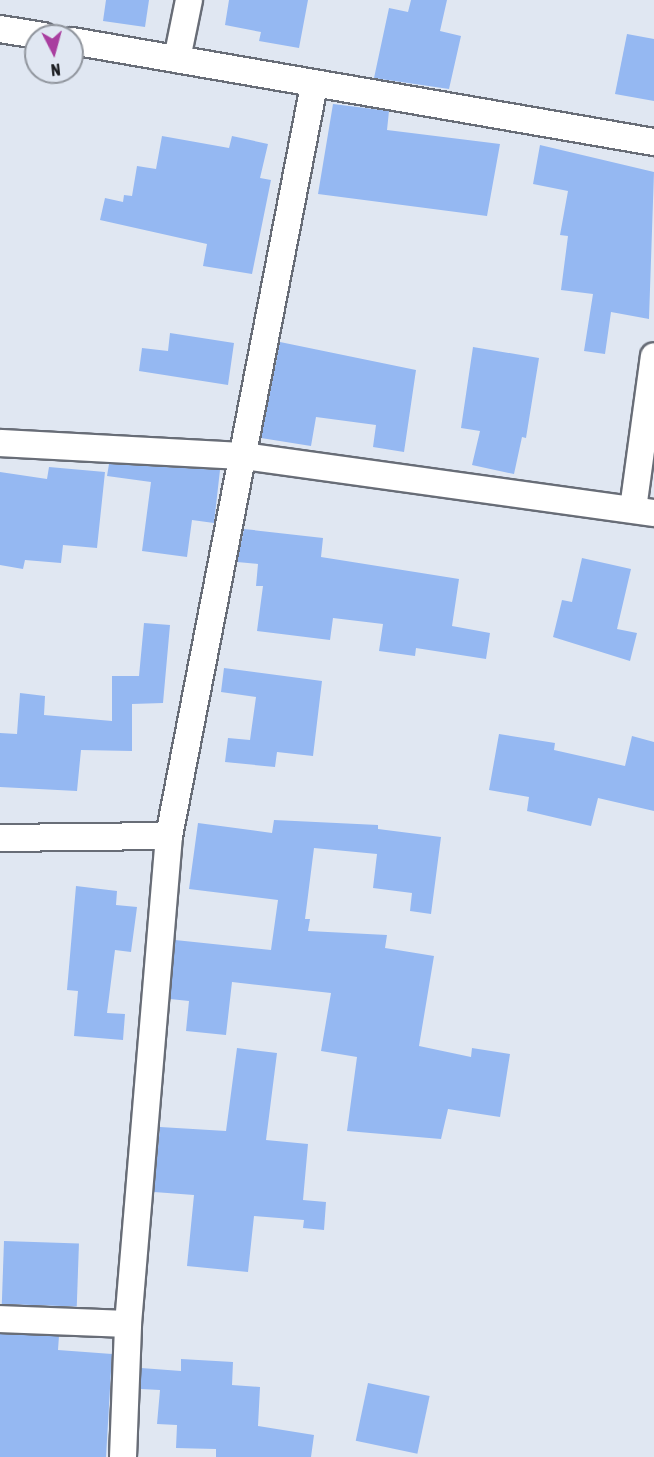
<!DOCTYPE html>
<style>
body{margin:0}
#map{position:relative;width:654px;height:1457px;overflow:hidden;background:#e0e7f2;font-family:"Asap Condensed",sans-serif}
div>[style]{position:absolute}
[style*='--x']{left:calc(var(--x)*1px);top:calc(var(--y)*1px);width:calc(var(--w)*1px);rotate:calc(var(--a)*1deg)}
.building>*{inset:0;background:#95b8f2;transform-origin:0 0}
.roads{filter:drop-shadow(2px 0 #686d77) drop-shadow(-2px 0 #686d77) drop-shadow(0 2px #686d77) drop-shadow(0 -2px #686d77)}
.street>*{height:26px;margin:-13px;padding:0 13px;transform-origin:13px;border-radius:13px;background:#fff}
span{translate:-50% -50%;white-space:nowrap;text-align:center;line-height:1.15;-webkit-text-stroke:6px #e0e7f2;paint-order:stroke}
.north{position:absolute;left:24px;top:24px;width:60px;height:60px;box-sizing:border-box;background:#e0e7f2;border:2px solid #91969e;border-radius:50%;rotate:174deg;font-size:16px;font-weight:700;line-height:24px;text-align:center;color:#1b1d21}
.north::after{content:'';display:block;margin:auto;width:21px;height:27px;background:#a93e9f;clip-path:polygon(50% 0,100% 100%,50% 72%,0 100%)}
</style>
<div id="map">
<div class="building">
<i style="clip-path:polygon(106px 0,149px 0,145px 27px,103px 21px)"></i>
<i style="clip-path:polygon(229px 0,308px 0,299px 48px,259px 41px,261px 32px,225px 25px)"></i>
<i style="clip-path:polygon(411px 0,447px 0,440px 31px,461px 36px,449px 89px,374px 78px,389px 8px,408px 12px)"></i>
<i style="clip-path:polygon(627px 34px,654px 39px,654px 101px,615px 94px)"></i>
<i style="clip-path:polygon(333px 104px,389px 111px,387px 130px,500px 144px,487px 216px,318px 194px)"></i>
<i style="clip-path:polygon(162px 136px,229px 148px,232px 136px,268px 144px,260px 178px,271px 180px,252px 274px,203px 266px,207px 244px,100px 220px,105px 198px,123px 202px,124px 195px,132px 196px,137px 166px,156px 169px)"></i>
<i style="clip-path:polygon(540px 145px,654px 172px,649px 319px,611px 312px,605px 354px,584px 351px,593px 294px,561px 290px,568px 236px,560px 235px,568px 191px,533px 184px)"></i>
<i style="clip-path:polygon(170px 333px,234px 343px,228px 385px,139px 371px,142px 348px,168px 351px)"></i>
<i style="clip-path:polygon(280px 342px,416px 370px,404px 452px,373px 447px,376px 425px,316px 417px,311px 446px,261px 438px)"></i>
<i style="clip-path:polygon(473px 347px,539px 358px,526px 438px,522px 437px,514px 474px,472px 465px,480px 431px,461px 428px)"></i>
<i style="clip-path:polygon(109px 464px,220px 470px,214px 523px,192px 520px,187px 557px,142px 551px,151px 482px,107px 476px)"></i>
<i style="clip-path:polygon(49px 467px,105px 472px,97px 548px,63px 545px,61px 563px,25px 560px,23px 569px,0 565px,0 472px,47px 479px)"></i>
<i style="clip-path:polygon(244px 529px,323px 538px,321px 557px,459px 579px,452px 626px,490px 633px,486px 659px,416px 648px,415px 656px,379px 651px,383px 624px,333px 618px,330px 640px,257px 631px,263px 586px,256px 586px,258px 564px,237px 562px)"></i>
<i style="clip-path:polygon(582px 558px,631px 569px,617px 629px,637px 633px,630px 661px,553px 637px,562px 600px,572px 602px)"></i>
<i style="clip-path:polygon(144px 623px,170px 625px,163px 703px,132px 704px,132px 751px,81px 750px,77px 791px,0 787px,0 733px,17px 734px,20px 693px,45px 696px,44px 715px,112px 721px,112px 676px,139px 676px)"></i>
<i style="clip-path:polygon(224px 668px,322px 681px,313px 756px,277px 752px,275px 767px,225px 762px,228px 738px,250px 740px,256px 697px,221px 692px)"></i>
<i style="clip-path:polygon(499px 734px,555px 743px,554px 750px,625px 766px,632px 736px,654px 742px,654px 811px,598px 798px,591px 826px,527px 811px,529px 797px,489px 790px)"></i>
<i style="clip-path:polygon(274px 820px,378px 825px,378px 829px,441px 837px,431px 914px,410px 911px,412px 893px,373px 888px,377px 854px,314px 848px,305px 919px,310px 919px,308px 931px,387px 935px,385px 948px,434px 956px,419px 1046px,471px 1057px,472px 1048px,510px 1054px,500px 1117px,448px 1109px,441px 1139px,347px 1131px,357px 1057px,321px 1051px,331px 993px,232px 982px,226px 1035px,186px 1031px,189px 1001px,170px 999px,175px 940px,271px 950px,278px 900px,189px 889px,198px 823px,272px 833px)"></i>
<i style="clip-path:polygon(76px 886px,117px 891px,116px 905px,137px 907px,131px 952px,115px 950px,107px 1013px,125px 1014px,123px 1040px,74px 1036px,78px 991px,67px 990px)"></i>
<i style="clip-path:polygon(237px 1048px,277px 1053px,266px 1140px,308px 1144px,303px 1200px,326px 1202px,324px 1230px,303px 1228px,304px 1220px,254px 1216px,248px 1272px,187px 1266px,194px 1195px,154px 1192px,160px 1127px,226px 1131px)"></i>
<i style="left:4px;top:1241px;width:75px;height:63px;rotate:2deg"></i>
<i style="clip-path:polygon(0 1334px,59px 1336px,58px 1350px,112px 1354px,106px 1457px,0 1457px)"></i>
<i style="clip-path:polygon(181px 1359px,233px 1362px,232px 1385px,260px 1387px,258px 1426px,314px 1435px,311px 1457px,216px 1457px,216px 1449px,176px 1448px,177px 1425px,157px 1424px,160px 1390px,141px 1389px,141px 1368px,181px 1371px)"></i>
<i style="left:368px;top:1383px;width:63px;height:59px;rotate:12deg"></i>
</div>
<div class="roads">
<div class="street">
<i style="--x:0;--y:29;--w:44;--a:9.2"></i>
<i style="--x:72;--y:41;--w:591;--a:9.85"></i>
<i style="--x:177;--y:59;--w:60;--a:-78.5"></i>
<i style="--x:0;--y:443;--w:243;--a:3.1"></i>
<i style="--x:243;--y:456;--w:415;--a:7.9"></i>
<i style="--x:633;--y:509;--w:154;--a:-82.2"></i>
<i style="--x:0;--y:838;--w:169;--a:-0.7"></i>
<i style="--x:0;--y:1319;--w:128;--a:2.2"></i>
<i style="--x:123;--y:1457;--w:133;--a:-87.8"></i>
<i style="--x:128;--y:1324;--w:490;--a:-85.2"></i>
<i style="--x:169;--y:836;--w:765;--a:-79.07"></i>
</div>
</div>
<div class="north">N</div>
</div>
